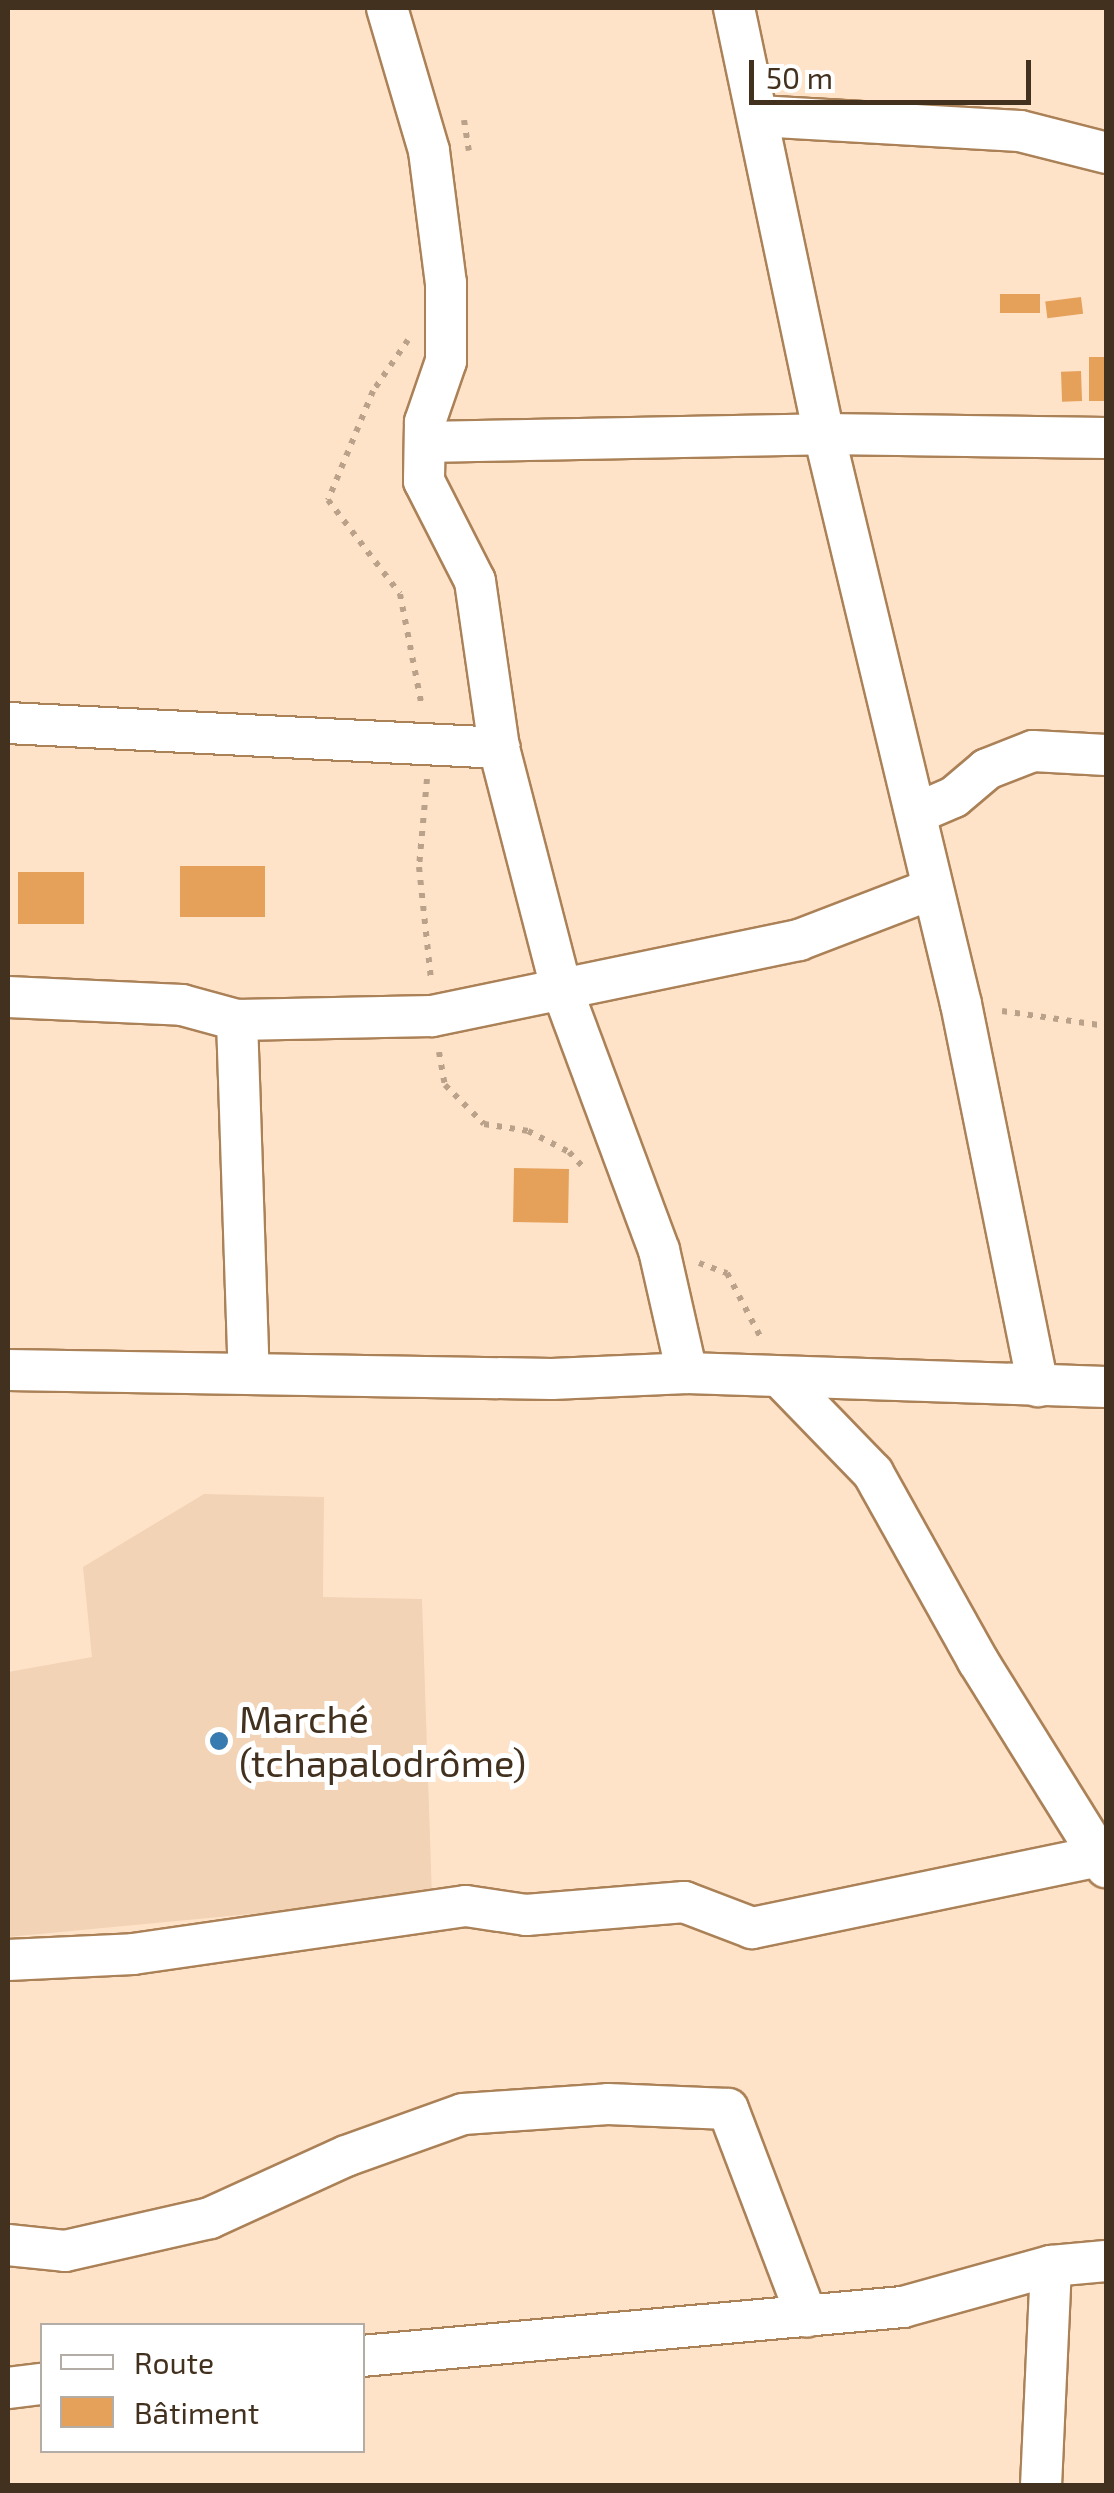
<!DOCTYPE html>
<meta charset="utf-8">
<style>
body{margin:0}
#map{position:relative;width:1114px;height:2493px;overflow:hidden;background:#ffe3c9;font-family:"Exo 2",sans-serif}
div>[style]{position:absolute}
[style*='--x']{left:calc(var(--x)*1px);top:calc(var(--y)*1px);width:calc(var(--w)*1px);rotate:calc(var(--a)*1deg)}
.built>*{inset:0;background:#f2d3b6}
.building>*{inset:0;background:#e5a15a;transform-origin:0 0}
.path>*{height:6px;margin-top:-3px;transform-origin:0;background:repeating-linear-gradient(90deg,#b9a18a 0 5px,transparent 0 13px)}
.roads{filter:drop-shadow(2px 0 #ab8157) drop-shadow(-2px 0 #ab8157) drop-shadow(0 2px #ab8157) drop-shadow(0 -2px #ab8157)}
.minor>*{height:40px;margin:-20px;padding:0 20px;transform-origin:20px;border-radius:20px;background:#fff}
.dots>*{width:28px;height:28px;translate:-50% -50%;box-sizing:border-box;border:5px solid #fff;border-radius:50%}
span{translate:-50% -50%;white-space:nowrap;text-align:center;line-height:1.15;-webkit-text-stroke:10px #fff;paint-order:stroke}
.poi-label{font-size:38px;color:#43311f}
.left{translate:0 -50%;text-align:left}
.frame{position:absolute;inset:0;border:10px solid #43311f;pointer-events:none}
.legend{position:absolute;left:40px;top:2323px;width:325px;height:130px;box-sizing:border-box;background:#fff;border:2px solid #b4ada5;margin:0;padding:12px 18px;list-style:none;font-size:30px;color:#43311f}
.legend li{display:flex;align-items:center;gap:20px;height:50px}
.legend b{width:50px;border:2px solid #b4ada5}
.scale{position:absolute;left:749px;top:60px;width:282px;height:45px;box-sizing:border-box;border:5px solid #43311f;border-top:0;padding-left:12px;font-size:30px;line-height:35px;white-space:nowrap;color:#43311f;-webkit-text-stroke:8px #fff;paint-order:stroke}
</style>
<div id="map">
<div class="built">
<i style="clip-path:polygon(204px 1494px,324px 1497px,323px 1597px,422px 1599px,432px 1897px,8px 1937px,8px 1672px,92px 1657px,83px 1567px)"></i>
</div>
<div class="building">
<i style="left:1000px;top:294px;width:40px;height:19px"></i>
<i style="left:1081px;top:297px;width:17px;height:36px;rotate:83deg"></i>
<i style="left:1089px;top:357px;width:17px;height:44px"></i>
<i style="left:1081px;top:371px;width:30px;height:20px;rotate:88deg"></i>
<i style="left:180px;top:866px;width:85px;height:51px"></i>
<i style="left:18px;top:872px;width:66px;height:52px"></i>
<i style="left:514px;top:1168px;width:55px;height:54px;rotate:1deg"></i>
</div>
<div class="path">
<i style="--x:464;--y:120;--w:31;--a:81"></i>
<i style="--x:408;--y:340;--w:62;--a:124.5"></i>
<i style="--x:373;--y:391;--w:118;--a:112.4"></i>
<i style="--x:328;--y:500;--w:118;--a:52.5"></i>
<i style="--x:400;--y:594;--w:115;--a:79"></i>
<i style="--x:427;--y:779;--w:88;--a:95.2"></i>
<i style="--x:419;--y:867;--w:114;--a:83.9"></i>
<i style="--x:1002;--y:1011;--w:105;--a:8.2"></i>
<i style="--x:439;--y:1052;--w:34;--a:80"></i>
<i style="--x:445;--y:1085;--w:55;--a:45"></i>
<i style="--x:484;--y:1124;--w:45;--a:9"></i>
<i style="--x:528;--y:1131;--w:46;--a:27.1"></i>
<i style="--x:569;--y:1152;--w:23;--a:47"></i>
<i style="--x:699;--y:1263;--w:30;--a:20"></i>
<i style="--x:727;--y:1273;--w:73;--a:62.4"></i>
</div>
<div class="roads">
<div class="minor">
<i style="--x:387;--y:8;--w:149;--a:73.6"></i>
<i style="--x:429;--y:151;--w:133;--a:82.7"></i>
<i style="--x:446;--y:283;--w:78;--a:90"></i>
<i style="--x:446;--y:361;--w:65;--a:109"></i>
<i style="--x:425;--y:422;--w:59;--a:91"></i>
<i style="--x:424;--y:481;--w:112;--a:63"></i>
<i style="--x:475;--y:581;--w:169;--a:81.8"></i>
<i style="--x:499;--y:748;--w:244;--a:75.5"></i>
<i style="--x:560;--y:984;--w:284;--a:69.6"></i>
<i style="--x:659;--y:1250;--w:126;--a:77.2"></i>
<i style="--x:734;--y:8;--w:435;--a:78.1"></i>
<i style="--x:824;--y:434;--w:586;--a:76.49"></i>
<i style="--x:961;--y:1004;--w:390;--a:78.6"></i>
<i style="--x:758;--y:116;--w:262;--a:3.3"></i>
<i style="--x:1020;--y:131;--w:89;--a:14.3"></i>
<i style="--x:425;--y:442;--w:399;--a:-1.1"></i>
<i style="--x:824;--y:434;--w:282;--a:0.8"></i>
<i style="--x:8;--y:723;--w:492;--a:2.9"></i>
<i style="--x:917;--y:813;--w:40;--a:-23.4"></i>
<i style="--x:954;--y:797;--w:43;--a:-40.3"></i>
<i style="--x:987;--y:769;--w:49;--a:-21.4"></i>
<i style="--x:1033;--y:751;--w:73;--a:3.1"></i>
<i style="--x:8;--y:997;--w:174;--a:2.6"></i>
<i style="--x:182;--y:1005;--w:57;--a:15.3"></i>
<i style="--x:237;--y:1020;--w:195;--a:-1.2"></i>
<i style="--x:432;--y:1016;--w:375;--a:-11.7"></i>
<i style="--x:799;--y:940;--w:139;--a:-21"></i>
<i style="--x:237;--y:1020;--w:354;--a:88.1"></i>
<i style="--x:8;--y:1370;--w:544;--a:0.95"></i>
<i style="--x:552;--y:1379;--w:135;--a:-2.5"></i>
<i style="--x:687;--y:1373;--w:419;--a:1.9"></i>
<i style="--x:782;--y:1379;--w:131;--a:45.9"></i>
<i style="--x:873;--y:1473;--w:215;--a:60.8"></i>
<i style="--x:978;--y:1661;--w:243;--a:58.1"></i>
<i style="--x:8;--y:1960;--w:125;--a:-2.7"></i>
<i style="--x:133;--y:1954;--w:336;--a:-8.2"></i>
<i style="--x:466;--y:1906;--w:61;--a:8.5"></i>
<i style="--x:526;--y:1915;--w:159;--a:-4.7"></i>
<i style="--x:684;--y:1902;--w:73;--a:20.9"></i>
<i style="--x:752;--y:1928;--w:355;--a:-11.7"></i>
<i style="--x:8;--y:2245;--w:57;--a:6"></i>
<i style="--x:65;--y:2251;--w:149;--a:-12.8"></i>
<i style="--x:210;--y:2218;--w:149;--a:-24.5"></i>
<i style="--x:346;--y:2156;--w:124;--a:-19.7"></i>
<i style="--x:463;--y:2114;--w:145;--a:-3.9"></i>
<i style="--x:608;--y:2104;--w:120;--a:2.4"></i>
<i style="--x:728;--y:2109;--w:222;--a:69.2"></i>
<i style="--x:362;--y:2356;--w:543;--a:-5.18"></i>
<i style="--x:903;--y:2307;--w:154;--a:-15.5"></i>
<i style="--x:1051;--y:2266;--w:55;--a:-5.2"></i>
<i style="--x:8;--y:2388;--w:34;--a:-7"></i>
<i style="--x:1041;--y:2486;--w:220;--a:-87.4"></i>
</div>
</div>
<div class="dots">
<i style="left:219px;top:1741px;background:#377bb0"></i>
</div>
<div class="poi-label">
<span class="left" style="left:239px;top:1741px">Marché<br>(tchapalodrôme)</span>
</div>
<div class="frame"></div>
<ul class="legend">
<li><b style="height:12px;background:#fff"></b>Route</li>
<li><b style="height:28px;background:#e5a15a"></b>Bâtiment</li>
</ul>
<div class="scale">50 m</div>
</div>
